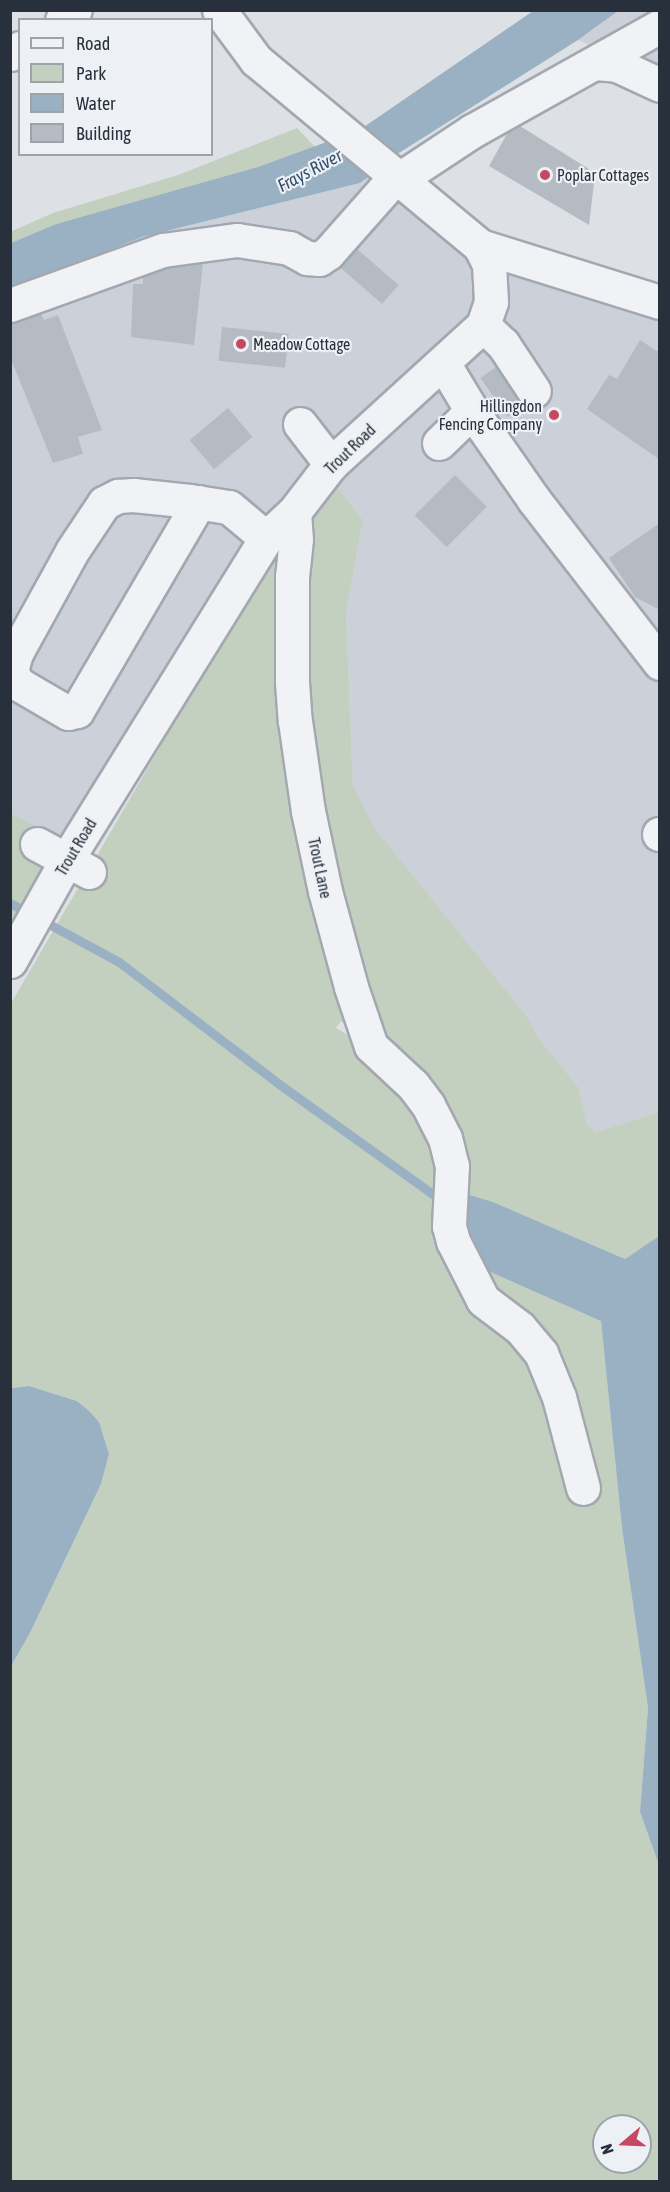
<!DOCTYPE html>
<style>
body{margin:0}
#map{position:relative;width:670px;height:2192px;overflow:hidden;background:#dde1e6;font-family:"Asap Condensed",sans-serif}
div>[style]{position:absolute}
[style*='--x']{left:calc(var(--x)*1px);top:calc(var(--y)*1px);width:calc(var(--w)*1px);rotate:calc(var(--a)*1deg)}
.built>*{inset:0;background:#ccd0d8}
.green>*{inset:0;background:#c4d0bf}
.water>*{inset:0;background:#9ab1c4}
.stream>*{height:9px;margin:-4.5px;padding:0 4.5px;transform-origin:4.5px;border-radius:4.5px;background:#9ab1c4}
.building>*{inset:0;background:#b5bbc3;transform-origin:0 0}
.roads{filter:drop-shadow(2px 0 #a3a8b0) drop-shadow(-2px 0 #a3a8b0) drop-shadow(0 2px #a3a8b0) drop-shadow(0 -2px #a3a8b0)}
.minor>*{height:33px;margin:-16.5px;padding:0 16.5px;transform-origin:16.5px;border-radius:16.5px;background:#f0f2f5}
.dots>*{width:16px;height:16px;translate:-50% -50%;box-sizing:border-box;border:3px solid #edf0f4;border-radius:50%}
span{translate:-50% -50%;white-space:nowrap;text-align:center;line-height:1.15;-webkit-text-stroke:4.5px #edf0f4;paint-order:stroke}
.poi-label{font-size:16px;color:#28303c}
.left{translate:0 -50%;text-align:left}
.right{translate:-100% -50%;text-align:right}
.street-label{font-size:16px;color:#28303c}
.water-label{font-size:18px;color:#35506d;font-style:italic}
.frame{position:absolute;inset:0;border:12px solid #28303c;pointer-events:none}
.legend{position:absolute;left:18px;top:18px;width:195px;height:138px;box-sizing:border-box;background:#edf0f4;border:2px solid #9ea3aa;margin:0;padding:8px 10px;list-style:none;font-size:18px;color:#28303c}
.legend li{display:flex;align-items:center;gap:12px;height:30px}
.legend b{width:30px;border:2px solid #9ea3aa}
.north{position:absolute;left:592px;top:2114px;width:60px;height:60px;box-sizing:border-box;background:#edf0f4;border:2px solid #9ea3aa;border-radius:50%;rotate:251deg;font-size:16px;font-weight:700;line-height:24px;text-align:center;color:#28303c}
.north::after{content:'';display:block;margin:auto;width:21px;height:27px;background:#c54961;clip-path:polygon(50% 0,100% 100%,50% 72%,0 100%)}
</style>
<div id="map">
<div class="built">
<i style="clip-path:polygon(618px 11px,659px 11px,659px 77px,578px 40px)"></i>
<i style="clip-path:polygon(380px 168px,471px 255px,487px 300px,310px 479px,67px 842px,11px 813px,10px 288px,142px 237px,360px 183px)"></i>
<i style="clip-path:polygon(504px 239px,659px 300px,659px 1112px,596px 1132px,587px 1125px,579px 1088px,540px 1040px,526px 1015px,374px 827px,353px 785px,346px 613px,363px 520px,330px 477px,447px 364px)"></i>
</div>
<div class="green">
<i style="clip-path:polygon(297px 128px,315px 147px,260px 167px,56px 224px,11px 243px,10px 232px,53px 213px,178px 175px)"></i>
<i style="clip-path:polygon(evenodd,330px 477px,363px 520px,346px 613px,353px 785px,374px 827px,526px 1015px,540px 1040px,579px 1088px,587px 1125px,596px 1132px,659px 1112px,659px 1236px,625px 1259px,493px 1202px,455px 1193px,453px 1157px,435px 1114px,423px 1096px,373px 1045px,341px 1021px,336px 1028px,369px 1048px,409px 1086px,432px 1118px,448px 1154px,450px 1190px,442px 1188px,434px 1208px,486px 1270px,601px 1320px,622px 1528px,648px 1708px,640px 1812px,659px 1865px,659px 2181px,11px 2181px,11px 1666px,30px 1633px,101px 1484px,109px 1454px,99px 1422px,77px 1401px,29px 1386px,11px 1388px,10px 1005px,274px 551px,330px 477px,604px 2126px,640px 2126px,640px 2162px,604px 2162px,604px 2126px)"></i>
<i style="clip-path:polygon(11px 813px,67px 842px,11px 941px)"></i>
</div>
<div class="water">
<i style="clip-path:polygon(533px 11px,618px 11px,578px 40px,391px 158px,358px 131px)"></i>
<i style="clip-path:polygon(343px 136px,380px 168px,360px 183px,142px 237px,11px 289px,11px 243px,56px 224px,258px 167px)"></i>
<i style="clip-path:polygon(442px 1187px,493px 1202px,625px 1259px,659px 1236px,659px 1865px,640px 1812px,648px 1708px,622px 1528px,601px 1321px,486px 1270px)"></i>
<i style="clip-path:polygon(29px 1386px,77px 1401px,89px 1411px,99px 1422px,109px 1454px,101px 1484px,30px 1633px,11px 1666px,11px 1388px)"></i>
</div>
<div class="stream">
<i style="--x:10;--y:903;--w:124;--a:28.4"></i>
<i style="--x:119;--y:962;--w:201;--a:37.3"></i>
<i style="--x:279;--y:1084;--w:196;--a:35.6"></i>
</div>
<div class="building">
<i style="clip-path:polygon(520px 126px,589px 169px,584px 180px,594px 183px,589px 225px,489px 166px,508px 132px)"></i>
<i style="left:357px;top:249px;width:55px;height:25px;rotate:41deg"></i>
<i style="clip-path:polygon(203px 263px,194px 345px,131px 337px,133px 284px,143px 284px,143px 277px,167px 268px)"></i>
<i style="clip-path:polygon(41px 314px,44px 320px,58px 315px,102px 430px,78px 437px,83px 454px,53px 463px,10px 357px,10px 323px)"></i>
<i style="left:222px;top:327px;width:67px;height:34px;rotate:6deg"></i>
<i style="clip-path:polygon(640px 340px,660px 353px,660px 460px,587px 409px,609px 375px,617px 379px)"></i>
<i style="left:496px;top:367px;width:47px;height:19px;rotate:55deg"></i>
<i style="left:228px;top:408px;width:38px;height:50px;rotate:50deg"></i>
<i style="left:455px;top:475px;width:45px;height:57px;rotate:45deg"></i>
<i style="clip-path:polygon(660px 523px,660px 610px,635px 597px,609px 558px)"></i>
</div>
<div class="roads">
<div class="minor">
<i style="--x:62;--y:20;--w:16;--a:-38"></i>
<i style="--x:10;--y:54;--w:12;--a:-31"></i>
<i style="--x:595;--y:63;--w:22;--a:5"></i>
<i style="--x:617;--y:65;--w:47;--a:24.9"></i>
<i style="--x:401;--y:178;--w:85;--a:-33.5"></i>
<i style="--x:472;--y:131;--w:215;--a:-29.2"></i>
<i style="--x:480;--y:246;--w:189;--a:17.3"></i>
<i style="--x:10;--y:305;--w:163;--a:-19.8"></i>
<i style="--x:163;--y:250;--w:75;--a:-7.7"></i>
<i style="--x:237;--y:240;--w:53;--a:8.7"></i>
<i style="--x:289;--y:248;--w:21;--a:29"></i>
<i style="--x:307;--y:258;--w:12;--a:5"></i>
<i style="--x:319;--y:259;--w:11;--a:-34"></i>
<i style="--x:328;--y:253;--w:104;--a:-48.5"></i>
<i style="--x:483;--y:325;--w:28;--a:44"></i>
<i style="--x:503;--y:344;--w:56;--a:56.6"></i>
<i style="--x:472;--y:411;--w:108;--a:55.1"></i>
<i style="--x:534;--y:500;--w:206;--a:52.3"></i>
<i style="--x:300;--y:424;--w:51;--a:52.2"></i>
<i style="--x:439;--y:443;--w:46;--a:-44.1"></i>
<i style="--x:472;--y:411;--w:56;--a:-121.1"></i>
<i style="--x:199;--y:502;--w:242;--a:120.3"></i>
<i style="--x:77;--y:711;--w:9;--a:167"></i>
<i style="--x:68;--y:713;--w:56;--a:-149.7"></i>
<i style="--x:20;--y:685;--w:11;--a:-131"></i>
<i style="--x:13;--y:677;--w:10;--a:-96"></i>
<i style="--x:12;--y:667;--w:15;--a:-74"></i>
<i style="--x:16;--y:653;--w:116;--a:-61.2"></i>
<i style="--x:72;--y:551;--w:58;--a:-56.3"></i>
<i style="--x:104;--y:503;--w:16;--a:-27"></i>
<i style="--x:118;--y:496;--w:15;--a:-4"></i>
<i style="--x:133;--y:495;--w:57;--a:6"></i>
<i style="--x:190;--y:501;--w:39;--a:9"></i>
<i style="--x:229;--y:507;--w:48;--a:40"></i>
<i style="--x:294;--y:512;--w:27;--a:86"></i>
<i style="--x:296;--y:539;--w:37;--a:96"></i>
<i style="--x:292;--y:576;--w:106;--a:90"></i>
<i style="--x:292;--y:682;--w:39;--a:86"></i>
<i style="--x:295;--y:721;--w:91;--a:81.8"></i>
<i style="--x:308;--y:811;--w:82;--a:78"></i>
<i style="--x:325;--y:891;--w:99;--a:74.8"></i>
<i style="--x:351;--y:987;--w:62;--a:71.3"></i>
<i style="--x:371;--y:1046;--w:57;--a:42.9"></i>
<i style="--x:413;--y:1085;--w:25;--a:53"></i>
<i style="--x:428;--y:1105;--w:37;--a:63"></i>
<i style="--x:445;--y:1138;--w:29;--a:76"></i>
<i style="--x:452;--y:1166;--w:60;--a:92.9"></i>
<i style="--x:449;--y:1226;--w:16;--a:75"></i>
<i style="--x:453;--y:1241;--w:66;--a:63"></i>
<i style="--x:483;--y:1300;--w:46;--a:37.1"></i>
<i style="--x:520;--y:1328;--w:33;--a:50"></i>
<i style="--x:541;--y:1353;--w:48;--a:67.8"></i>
<i style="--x:559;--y:1397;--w:94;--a:75.2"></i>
<i style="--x:659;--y:834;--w:1;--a:0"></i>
<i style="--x:37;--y:844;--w:59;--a:28.3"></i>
<i style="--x:10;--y:961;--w:117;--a:-60.8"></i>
<i style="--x:67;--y:859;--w:378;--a:-58.2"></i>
<i style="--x:266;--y:538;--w:38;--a:-43"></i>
<i style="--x:294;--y:512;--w:61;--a:-52.4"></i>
<i style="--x:331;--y:464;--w:206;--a:-42.4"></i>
<i style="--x:483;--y:325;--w:24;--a:-71"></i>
<i style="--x:491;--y:302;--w:38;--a:-93"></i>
<i style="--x:489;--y:264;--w:20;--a:-117"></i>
<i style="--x:480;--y:246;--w:291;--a:-140.3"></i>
<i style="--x:256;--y:60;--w:62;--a:-126.5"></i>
</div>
</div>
<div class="dots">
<i style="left:545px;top:175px;background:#c54961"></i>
<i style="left:241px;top:344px;background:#c54961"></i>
<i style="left:554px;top:415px;background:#c54961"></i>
</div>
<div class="poi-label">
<span class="left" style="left:557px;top:175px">Poplar Cottages</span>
<span class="left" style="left:253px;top:344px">Meadow Cottage</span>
<span class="right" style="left:542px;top:415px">Hillingdon<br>Fencing Company</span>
</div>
<div class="street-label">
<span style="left:350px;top:449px;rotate:-44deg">Trout Road</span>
<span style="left:76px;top:847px;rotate:-59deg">Trout Road</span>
<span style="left:320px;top:868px;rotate:78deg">Trout Lane</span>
</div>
<div class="water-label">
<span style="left:310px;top:171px;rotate:-28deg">Frays River</span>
</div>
<div class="frame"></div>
<ul class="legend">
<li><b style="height:8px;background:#f0f2f5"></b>Road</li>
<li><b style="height:16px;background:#c4d0bf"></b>Park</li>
<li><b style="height:16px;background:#9ab1c4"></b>Water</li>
<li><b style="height:16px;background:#b5bbc3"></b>Building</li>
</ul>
<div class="north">N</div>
</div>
